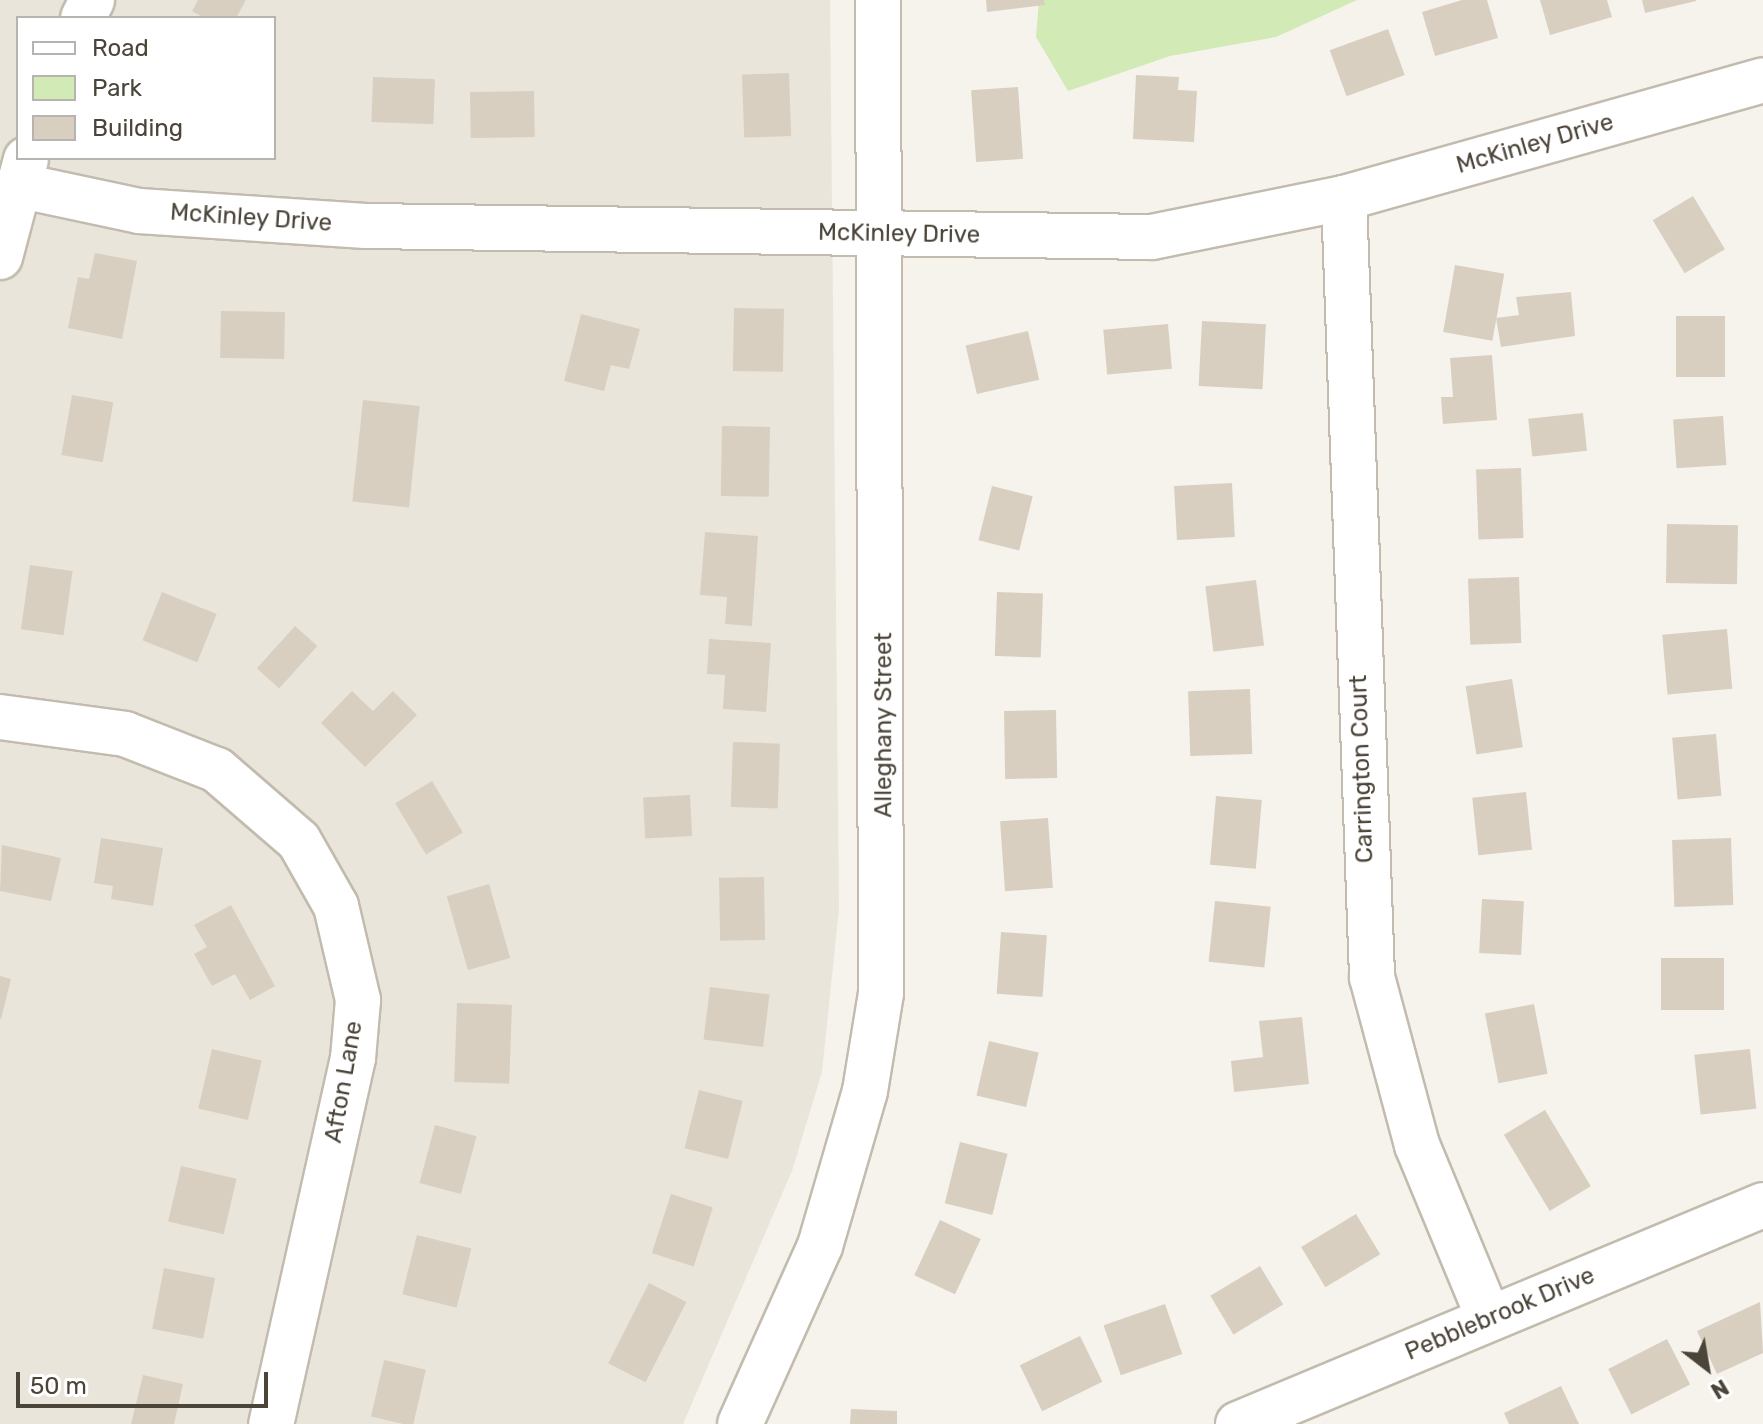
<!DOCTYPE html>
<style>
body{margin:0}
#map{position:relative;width:1763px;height:1424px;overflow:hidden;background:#f6f3ec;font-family:Rubik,sans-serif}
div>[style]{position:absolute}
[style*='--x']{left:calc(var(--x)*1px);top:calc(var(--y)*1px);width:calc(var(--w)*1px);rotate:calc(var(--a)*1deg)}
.residential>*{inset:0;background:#eae5da}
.green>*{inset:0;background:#d2eab5}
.building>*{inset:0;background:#d8cfc1;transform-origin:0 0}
.roads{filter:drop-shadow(2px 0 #c2bbae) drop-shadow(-2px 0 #c2bbae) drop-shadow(0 2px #c2bbae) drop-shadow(0 -2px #c2bbae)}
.minor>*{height:44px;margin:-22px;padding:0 22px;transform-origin:22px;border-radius:22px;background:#fff}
span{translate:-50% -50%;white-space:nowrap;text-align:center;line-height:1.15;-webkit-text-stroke:6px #fff;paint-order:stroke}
.street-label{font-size:24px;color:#4b4439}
.legend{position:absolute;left:16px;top:16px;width:260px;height:144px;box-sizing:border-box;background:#fff;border:2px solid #b7b4b0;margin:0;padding:10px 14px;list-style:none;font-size:24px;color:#4b4439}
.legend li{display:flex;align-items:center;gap:16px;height:40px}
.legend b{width:40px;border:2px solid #b7b4b0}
.north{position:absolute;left:1667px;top:1328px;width:80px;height:80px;-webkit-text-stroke:6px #fff;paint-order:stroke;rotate:149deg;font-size:22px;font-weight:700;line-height:32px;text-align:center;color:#4b4439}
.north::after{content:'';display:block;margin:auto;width:28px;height:36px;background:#4b4439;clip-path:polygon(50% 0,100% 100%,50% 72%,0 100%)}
.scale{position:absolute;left:16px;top:1372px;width:252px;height:36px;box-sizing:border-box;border:4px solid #4b4439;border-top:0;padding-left:10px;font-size:24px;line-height:28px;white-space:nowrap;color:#4b4439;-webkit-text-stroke:6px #fff;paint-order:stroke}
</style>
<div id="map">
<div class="residential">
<i style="clip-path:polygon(evenodd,0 0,830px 0,839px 909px,822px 1072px,792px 1171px,683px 1424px,0 1424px,0 0,18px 18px,274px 18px,274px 158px,18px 158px,18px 18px)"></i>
</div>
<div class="green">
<i style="clip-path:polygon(1039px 0,1357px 0,1276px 37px,1170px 56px,1068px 91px,1036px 37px)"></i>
</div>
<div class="building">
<i style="clip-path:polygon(198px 0,246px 0,236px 18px,204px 18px,192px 11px)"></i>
<i style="clip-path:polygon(986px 0,1044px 0,1045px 5px,987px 12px)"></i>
<i style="clip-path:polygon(1462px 0,1487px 0,1498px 38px,1435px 56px,1422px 12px)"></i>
<i style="clip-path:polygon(1540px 0,1607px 0,1612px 17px,1550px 35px)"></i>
<i style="clip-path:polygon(1642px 0,1696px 0,1696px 1px,1645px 13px)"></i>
<i style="left:1388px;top:29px;width:49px;height:62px;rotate:70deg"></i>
<i style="left:789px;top:73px;width:63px;height:47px;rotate:88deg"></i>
<i style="clip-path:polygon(1136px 75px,1179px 77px,1178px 90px,1197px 91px,1194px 142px,1133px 139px)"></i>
<i style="left:373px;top:77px;width:62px;height:45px;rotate:2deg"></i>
<i style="left:1018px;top:87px;width:72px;height:47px;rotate:86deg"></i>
<i style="left:534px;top:91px;width:46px;height:64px;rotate:89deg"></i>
<i style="left:1693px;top:196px;width:62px;height:47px;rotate:59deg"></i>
<i style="clip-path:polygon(95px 253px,137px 261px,122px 339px,68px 328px,78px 277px,89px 279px)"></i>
<i style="left:1455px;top:265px;width:50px;height:68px;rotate:10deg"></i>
<i style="clip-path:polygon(1571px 292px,1575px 336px,1501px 347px,1496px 318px,1519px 315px,1516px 297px)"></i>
<i style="left:734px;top:308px;width:50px;height:63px;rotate:1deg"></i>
<i style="left:221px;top:311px;width:64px;height:47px;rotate:1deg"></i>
<i style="clip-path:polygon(581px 314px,640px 329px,629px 369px,611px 365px,604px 391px,564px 381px)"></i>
<i style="left:1676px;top:316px;width:49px;height:61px"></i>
<i style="left:1202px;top:321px;width:64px;height:65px;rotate:3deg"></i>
<i style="left:1168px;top:324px;width:45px;height:65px;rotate:85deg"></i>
<i style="left:1028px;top:331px;width:50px;height:64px;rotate:77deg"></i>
<i style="clip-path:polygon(1492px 355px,1497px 420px,1443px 424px,1441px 397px,1453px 397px,1450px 358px)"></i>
<i style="left:72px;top:395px;width:42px;height:61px;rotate:10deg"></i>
<i style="left:363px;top:400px;width:57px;height:102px;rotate:6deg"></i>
<i style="left:1583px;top:413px;width:38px;height:55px;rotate:84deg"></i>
<i style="left:1723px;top:416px;width:49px;height:50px;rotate:86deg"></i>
<i style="left:722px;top:426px;width:48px;height:70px;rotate:1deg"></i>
<i style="left:1521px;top:468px;width:70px;height:45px;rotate:88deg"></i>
<i style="left:1232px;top:483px;width:54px;height:58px;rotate:87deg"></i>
<i style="left:992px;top:486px;width:42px;height:56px;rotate:14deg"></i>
<i style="left:1667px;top:524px;width:71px;height:59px;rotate:1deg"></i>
<i style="clip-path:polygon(705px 532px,758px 536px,752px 626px,725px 624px,727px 597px,700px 595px)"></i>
<i style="left:30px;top:565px;width:43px;height:65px;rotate:8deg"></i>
<i style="left:1519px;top:577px;width:66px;height:51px;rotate:88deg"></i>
<i style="left:1256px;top:580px;width:66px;height:51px;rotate:83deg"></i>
<i style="left:162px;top:592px;width:59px;height:52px;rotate:22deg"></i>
<i style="left:997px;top:592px;width:46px;height:64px;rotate:2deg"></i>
<i style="left:295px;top:626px;width:30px;height:57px;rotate:42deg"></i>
<i style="left:1727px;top:629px;width:60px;height:65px;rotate:85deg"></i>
<i style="clip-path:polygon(709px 639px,771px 643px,766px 712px,723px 709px,725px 675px,707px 674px)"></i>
<i style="left:1512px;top:679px;width:69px;height:47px;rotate:81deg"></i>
<i style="left:1250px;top:689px;width:65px;height:62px;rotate:88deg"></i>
<i style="clip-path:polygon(352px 691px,373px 711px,393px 691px,417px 715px,365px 767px,321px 723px)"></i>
<i style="left:1056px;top:710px;width:68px;height:52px;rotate:89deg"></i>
<i style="left:1716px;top:734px;width:62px;height:44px;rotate:85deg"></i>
<i style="left:733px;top:742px;width:47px;height:65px;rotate:2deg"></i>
<i style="left:432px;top:781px;width:60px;height:43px;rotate:59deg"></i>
<i style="left:1526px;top:792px;width:58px;height:54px;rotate:84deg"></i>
<i style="left:690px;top:795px;width:41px;height:47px;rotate:87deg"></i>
<i style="left:1216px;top:796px;width:46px;height:69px;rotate:5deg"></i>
<i style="left:1048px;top:818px;width:70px;height:48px;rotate:86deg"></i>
<i style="clip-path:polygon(101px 838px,163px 848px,153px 906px,111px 899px,113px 886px,94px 883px)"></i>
<i style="left:1731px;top:838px;width:67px;height:59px;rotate:88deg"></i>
<i style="clip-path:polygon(2px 845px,61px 858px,51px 901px,0 891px)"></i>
<i style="left:764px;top:877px;width:63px;height:45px;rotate:89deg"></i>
<i style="left:489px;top:884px;width:77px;height:44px;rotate:74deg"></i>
<i style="left:1482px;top:899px;width:42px;height:54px;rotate:3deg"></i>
<i style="left:1215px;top:901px;width:56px;height:61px;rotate:6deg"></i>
<i style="clip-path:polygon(231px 905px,275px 986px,250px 1000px,235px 974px,212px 986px,194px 954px,207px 947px,194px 925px)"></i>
<i style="left:1001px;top:932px;width:46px;height:62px;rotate:4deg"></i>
<i style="left:1661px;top:958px;width:63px;height:52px"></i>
<i style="clip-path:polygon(0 976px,11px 979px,1px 1019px,0 1019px)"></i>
<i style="left:710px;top:987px;width:60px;height:53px;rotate:7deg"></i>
<i style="left:457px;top:1003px;width:55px;height:79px;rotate:2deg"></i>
<i style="left:1534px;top:1004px;width:71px;height:50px;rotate:79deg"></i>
<i style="clip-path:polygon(1302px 1017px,1309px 1084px,1234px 1092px,1231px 1061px,1263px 1057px,1259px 1021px)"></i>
<i style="left:989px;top:1041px;width:51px;height:56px;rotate:13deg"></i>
<i style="left:212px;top:1049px;width:51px;height:61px;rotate:13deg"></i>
<i style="left:1750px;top:1049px;width:60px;height:56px;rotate:84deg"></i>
<i style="left:699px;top:1090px;width:45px;height:60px;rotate:14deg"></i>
<i style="left:1545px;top:1110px;width:89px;height:48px;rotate:59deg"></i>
<i style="left:435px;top:1125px;width:43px;height:60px;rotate:15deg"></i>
<i style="left:960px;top:1142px;width:49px;height:63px;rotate:14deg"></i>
<i style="left:181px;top:1166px;width:57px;height:57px;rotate:13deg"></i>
<i style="left:671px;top:1194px;width:44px;height:62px;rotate:18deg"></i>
<i style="left:1356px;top:1214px;width:47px;height:64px;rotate:59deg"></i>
<i style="left:940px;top:1220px;width:45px;height:61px;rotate:25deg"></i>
<i style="left:417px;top:1235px;width:56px;height:61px;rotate:14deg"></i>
<i style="left:1260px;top:1266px;width:45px;height:58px;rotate:59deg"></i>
<i style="left:164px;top:1268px;width:52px;height:62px;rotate:11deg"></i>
<i style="left:649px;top:1283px;width:42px;height:90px;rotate:27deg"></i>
<i style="clip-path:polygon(1760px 1302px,1763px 1353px,1717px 1374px,1697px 1331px)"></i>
<i style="left:1165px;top:1304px;width:53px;height:65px;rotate:71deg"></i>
<i style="left:1080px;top:1336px;width:51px;height:67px;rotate:64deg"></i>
<i style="left:1667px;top:1339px;width:51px;height:66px;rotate:63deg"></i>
<i style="left:384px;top:1360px;width:43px;height:58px;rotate:13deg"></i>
<i style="clip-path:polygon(143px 1375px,183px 1384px,174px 1424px,131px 1424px)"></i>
<i style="clip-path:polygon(1561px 1386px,1579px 1424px,1509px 1424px,1504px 1413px)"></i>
<i style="clip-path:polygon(851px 1409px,897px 1411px,897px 1424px,850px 1424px)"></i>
</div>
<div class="roads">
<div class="minor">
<i style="--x:83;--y:18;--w:20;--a:-63"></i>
<i style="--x:17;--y:185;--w:125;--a:12"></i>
<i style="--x:139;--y:211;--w:227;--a:3.8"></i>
<i style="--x:366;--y:226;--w:786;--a:0.8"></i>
<i style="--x:1152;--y:237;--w:196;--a:-11.5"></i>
<i style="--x:1344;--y:198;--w:435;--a:-15.7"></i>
<i style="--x:1344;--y:198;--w:780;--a:87.94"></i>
<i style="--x:1372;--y:977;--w:174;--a:75"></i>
<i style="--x:1417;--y:1145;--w:188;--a:67.5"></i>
<i style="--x:0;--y:257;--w:101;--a:-75.1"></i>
<i style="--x:0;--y:717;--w:126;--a:7.7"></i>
<i style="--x:125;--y:734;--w:99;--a:21.4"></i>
<i style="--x:217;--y:770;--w:108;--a:40.9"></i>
<i style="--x:299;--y:841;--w:75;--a:60.4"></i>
<i style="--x:336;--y:906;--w:97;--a:76.8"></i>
<i style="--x:358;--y:1000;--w:58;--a:94.9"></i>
<i style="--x:353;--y:1058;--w:375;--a:102.6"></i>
<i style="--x:740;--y:1424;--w:195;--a:-65.8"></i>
<i style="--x:820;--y:1246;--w:161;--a:-73.8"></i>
<i style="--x:865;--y:1091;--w:99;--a:-80.7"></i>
<i style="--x:881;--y:993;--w:993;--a:-90.17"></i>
<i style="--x:1238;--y:1424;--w:569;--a:-22.64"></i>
</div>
</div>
<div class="street-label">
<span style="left:1535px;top:144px;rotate:-16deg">McKinley Drive</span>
<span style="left:251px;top:218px;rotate:4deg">McKinley Drive</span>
<span style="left:899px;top:234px;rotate:1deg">McKinley Drive</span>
<span style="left:884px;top:725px;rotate:-90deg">Alleghany Street</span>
<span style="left:1362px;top:769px;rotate:-92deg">Carrington Court</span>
<span style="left:344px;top:1082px;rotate:-80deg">Afton Lane</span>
<span style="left:1500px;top:1314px;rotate:-23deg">Pebblebrook Drive</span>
</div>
<ul class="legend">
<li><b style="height:10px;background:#fff"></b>Road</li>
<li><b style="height:22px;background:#d2eab5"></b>Park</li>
<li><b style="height:22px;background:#d8cfc1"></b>Building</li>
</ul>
<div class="north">N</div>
<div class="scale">50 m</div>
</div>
